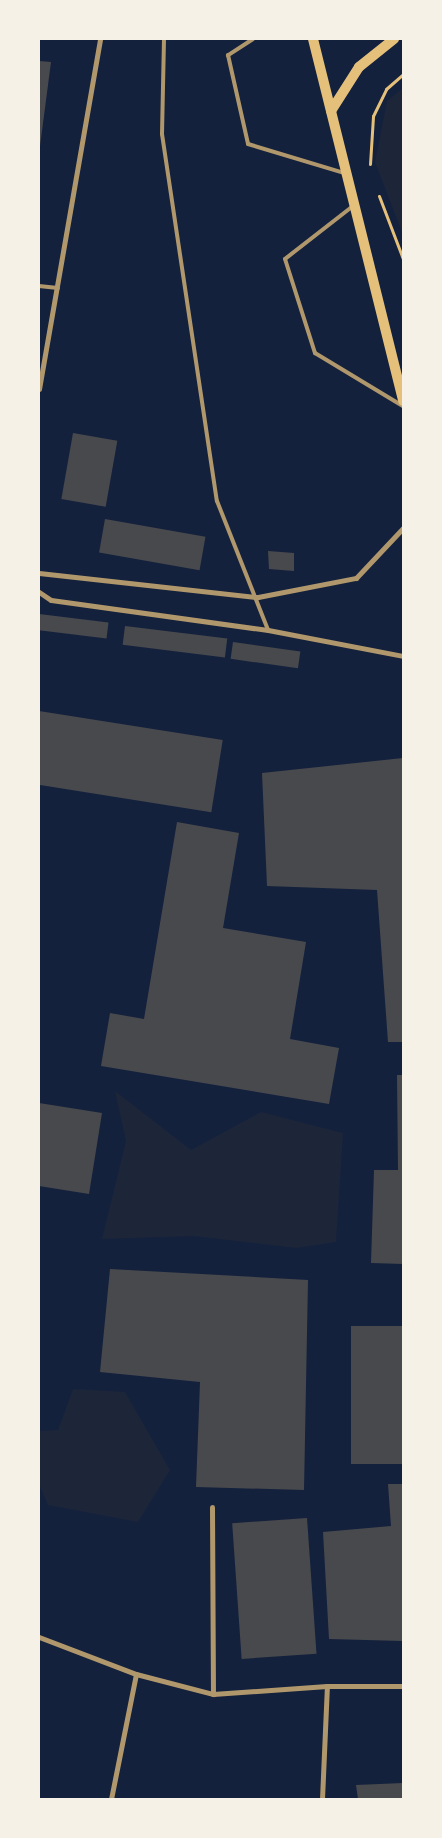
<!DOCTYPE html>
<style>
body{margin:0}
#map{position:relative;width:442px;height:1838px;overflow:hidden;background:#14213d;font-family:"Noto Sans",sans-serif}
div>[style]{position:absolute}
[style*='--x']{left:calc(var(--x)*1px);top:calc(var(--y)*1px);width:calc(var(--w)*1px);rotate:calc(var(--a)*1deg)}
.green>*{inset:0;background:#1d2539}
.building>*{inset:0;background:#48494c;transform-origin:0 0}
.path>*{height:3px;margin:-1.5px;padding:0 1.5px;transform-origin:1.5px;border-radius:1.5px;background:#e5c07b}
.service>*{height:4px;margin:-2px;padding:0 2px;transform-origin:2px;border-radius:2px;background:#b1986c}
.minor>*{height:5px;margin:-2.5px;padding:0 2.5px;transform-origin:2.5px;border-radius:2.5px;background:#b1986c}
.secondary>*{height:10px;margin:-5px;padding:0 5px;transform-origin:5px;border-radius:5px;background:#e5c07b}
span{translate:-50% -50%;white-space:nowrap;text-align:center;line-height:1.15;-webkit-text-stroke:4px #f6f1e7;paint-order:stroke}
.frame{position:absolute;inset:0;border:40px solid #f6f1e7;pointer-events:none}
</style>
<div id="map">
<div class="green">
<i style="clip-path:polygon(403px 88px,403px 235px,375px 162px,387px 101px)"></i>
<i style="clip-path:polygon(115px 1091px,191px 1150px,261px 1112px,343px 1133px,336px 1242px,296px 1248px,193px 1236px,102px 1239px,126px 1141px)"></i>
<i style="clip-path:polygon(73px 1389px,125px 1392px,170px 1470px,138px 1522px,48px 1505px,39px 1484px,39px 1431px,58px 1430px)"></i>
</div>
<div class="building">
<i style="clip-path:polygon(39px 61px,51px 62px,40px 146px,39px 146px)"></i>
<i style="left:73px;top:433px;width:45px;height:67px;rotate:10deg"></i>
<i style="left:105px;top:519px;width:102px;height:34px;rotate:10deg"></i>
<i style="clip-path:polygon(268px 551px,294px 553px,294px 571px,269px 569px)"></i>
<i style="left:39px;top:614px;width:70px;height:16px;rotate:7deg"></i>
<i style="left:125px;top:626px;width:103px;height:19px;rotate:7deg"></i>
<i style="left:233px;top:642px;width:68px;height:17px;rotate:8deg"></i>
<i style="left:39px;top:711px;width:186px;height:73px;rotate:9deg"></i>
<i style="clip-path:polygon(403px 758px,403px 1042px,388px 1042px,377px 890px,267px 886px,262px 773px)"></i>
<i style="clip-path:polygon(177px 822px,239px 833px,223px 928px,306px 942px,290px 1039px,339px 1048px,329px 1104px,101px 1066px,110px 1013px,144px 1019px)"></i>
<i style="clip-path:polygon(397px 1075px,403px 1075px,403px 1264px,371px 1263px,374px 1170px,398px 1170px)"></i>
<i style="clip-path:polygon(39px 1103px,102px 1113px,89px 1194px,39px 1186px)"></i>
<i style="clip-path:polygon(110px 1269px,308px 1280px,304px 1490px,196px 1487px,200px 1382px,100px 1372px)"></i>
<i style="left:403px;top:1326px;width:138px;height:52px;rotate:90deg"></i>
<i style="clip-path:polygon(388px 1484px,403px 1484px,403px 1641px,329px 1639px,323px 1532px,391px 1526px)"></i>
<i style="left:307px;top:1518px;width:136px;height:75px;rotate:86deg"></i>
<i style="clip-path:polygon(403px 1783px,403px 1799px,358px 1799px,356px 1785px)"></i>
</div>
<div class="path">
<i style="--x:370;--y:164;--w:48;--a:-86.4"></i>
<i style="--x:373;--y:116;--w:30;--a:-64"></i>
<i style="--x:386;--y:89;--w:23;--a:-41"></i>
<i style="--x:379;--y:196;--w:67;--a:69.1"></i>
</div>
<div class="service">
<i style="--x:164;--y:39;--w:95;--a:91.2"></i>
<i style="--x:162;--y:134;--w:371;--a:81.5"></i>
<i style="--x:217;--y:501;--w:139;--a:68.4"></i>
<i style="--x:253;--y:39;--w:30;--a:147"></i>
<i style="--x:228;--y:55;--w:91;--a:77.3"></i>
<i style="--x:248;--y:144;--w:100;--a:16.8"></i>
<i style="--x:353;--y:206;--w:86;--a:142.1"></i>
<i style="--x:285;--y:259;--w:99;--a:72.3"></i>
<i style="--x:315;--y:353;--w:103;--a:31.1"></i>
<i style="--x:39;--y:286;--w:19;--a:6"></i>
</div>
<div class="minor">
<i style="--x:39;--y:389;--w:355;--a:-80.1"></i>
<i style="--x:39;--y:573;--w:220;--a:6.3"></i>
<i style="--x:258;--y:597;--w:100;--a:-11"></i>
<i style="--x:356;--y:578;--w:69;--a:-46.8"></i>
<i style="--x:39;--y:592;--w:14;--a:34"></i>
<i style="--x:51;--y:600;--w:219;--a:7.9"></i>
<i style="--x:268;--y:630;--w:137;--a:10.9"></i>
<i style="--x:212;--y:1507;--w:187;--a:89.7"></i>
<i style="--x:39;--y:1637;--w:104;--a:20.9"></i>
<i style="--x:136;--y:1674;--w:80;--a:14.6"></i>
<i style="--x:213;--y:1694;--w:114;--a:-4"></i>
<i style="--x:327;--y:1686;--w:76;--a:0"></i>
<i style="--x:111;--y:1799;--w:127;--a:-78.7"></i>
<i style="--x:322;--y:1799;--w:113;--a:-87.5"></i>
</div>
<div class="secondary">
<i style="--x:313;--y:39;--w:373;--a:76"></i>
<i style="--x:331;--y:111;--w:52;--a:-57.5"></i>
<i style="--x:359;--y:67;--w:45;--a:-38.7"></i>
</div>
<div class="frame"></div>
</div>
